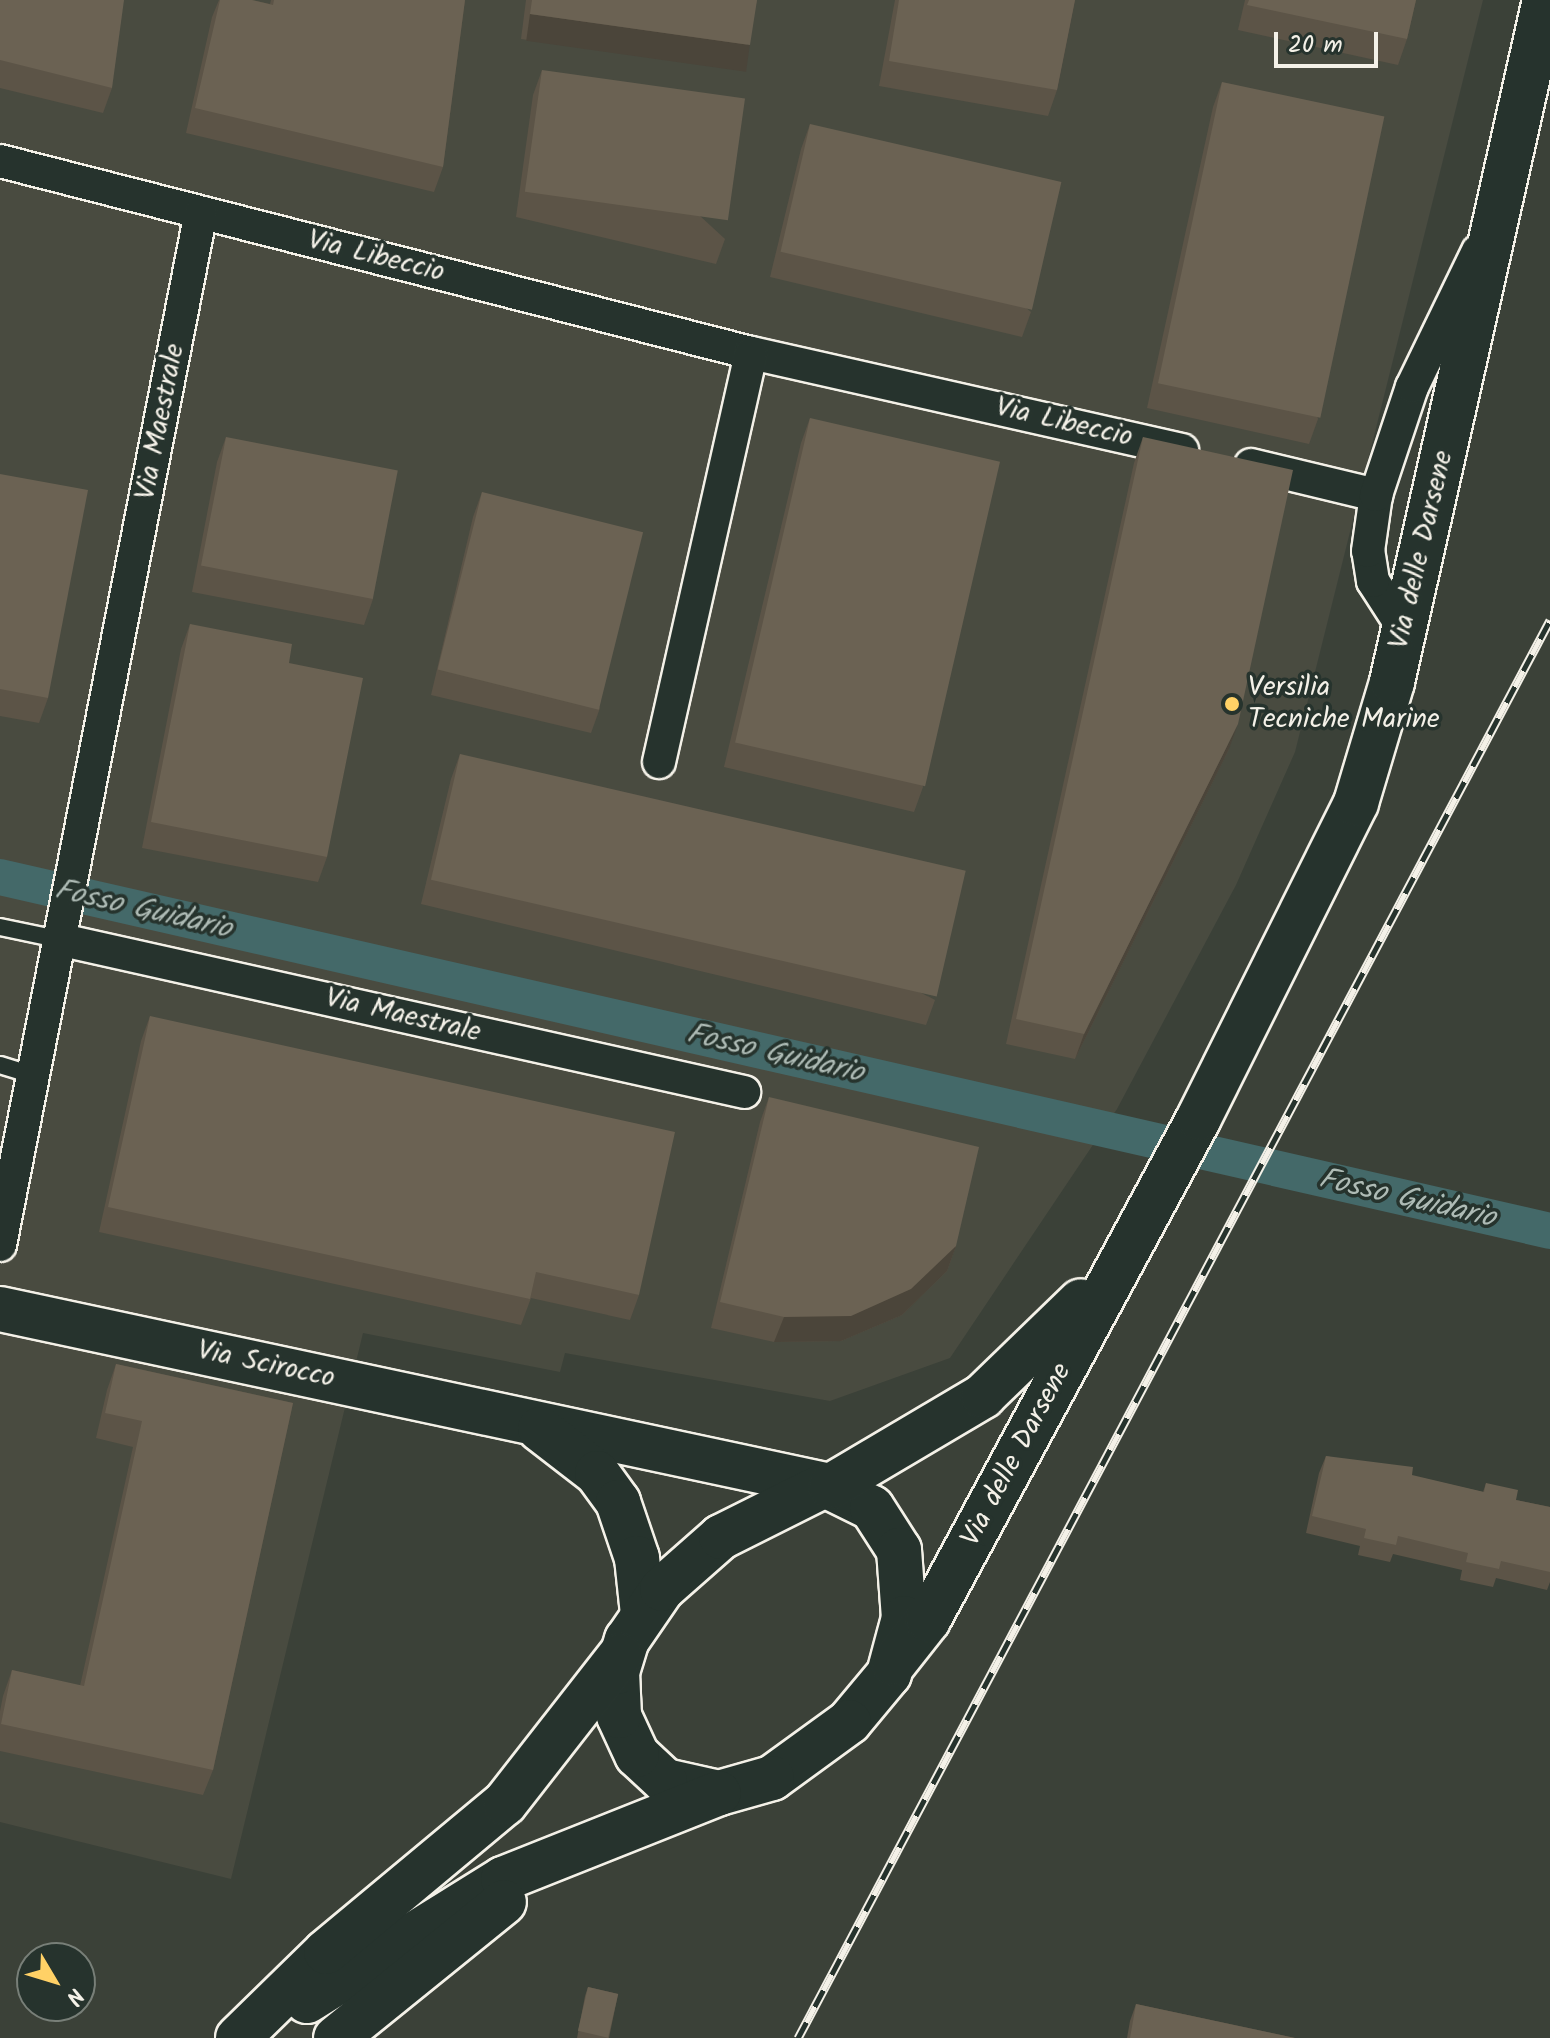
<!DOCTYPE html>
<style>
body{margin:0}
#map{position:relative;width:1550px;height:2038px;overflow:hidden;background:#3b4138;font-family:Kalam,sans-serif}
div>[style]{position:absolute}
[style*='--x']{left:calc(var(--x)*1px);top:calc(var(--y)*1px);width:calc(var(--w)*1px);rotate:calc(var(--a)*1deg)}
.built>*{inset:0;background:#494b40}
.canal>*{height:36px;margin:-18px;padding:0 18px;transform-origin:18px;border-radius:18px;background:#446969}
.roads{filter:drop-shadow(2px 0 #f4f1e8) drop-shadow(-2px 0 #f4f1e8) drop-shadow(0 2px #f4f1e8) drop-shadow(0 -2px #f4f1e8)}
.lane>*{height:16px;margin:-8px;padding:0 8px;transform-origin:8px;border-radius:8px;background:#26332d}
.street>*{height:32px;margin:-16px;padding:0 16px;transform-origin:16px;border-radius:16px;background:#26332d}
.secondary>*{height:44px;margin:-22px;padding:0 22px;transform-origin:22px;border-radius:22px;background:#26332d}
.highway>*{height:44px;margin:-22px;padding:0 22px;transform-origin:22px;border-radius:22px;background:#26332d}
.rail>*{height:9px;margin-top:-4.5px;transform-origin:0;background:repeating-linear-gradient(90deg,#26332d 0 18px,#f4f1e8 0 36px);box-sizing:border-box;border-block:2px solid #f4f1e8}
.wall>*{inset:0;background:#5c5447}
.shaded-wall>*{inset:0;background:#4b453a;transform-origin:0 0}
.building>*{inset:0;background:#6b6253;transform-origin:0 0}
.dots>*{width:22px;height:22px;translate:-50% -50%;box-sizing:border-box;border:4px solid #26332d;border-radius:50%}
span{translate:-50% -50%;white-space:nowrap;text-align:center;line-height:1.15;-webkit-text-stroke:7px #26332d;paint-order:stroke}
.street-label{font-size:28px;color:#f4f1e8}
.poi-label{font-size:28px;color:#f4f1e8}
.left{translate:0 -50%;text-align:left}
.water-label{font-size:30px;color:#aebbb5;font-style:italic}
.north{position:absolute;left:16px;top:1942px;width:80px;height:80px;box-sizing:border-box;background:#26332d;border:2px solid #787f78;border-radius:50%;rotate:128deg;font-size:22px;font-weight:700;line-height:32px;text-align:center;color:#f4f1e8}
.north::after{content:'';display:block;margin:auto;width:28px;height:36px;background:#ffd166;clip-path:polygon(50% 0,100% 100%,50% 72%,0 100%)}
.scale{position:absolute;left:1274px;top:32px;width:104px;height:36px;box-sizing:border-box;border:4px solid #f4f1e8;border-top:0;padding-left:10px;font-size:24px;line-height:28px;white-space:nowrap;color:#f4f1e8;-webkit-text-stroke:6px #26332d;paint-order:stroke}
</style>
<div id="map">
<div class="built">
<i style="clip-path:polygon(0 0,1483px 0,1295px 752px,1236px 885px,1117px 1109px,950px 1358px,830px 1401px,565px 1353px,560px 1372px,363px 1333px,231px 1879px,0 1822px)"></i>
</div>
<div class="canal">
<i style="--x:0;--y:877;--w:1590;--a:12.86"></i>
</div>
<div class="roads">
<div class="lane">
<i style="--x:0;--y:927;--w:63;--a:11.8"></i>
<i style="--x:0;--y:1065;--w:37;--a:17"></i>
</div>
<div class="street">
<i style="--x:0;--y:161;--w:775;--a:14.34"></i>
<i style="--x:751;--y:353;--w:442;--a:12.7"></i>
<i style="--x:1251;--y:465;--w:129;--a:13.5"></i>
<i style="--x:1404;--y:629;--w:57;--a:-122.9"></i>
<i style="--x:1373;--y:581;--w:30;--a:-99"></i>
<i style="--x:1368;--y:551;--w:57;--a:-81.9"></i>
<i style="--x:1376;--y:495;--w:114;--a:-71.6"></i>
<i style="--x:1412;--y:387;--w:151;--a:-64.1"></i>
<i style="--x:659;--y:762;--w:419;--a:-77.3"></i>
<i style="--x:62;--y:940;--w:699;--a:12.56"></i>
<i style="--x:0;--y:1245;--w:1052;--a:-78.99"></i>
</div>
<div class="secondary">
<i style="--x:0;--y:1309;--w:844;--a:12.04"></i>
<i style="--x:540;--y:1429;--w:72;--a:37.7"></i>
<i style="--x:597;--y:1473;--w:36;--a:54"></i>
<i style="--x:618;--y:1502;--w:59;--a:71.3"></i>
<i style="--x:637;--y:1558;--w:56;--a:83.9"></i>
<i style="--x:825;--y:1485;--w:52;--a:26.1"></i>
<i style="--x:872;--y:1508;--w:50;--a:57.3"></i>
<i style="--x:899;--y:1550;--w:68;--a:85.8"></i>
<i style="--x:904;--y:1618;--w:58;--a:105"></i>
<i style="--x:889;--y:1674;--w:62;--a:129.8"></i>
<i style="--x:849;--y:1722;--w:95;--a:144"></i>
<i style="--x:772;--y:1778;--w:55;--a:164.2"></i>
<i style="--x:719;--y:1793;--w:55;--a:-167.5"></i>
<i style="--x:665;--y:1781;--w:38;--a:-137"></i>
<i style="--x:637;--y:1755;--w:43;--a:-114.8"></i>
<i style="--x:619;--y:1716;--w:44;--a:-92.6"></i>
<i style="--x:617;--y:1672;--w:34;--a:-73"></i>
<i style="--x:627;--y:1640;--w:62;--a:-55.5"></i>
<i style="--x:662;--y:1589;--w:79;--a:-41.4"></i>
<i style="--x:721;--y:1537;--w:116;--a:-26.6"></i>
<i style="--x:831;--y:1486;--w:177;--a:-30.6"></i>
<i style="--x:983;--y:1396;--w:136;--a:-44.1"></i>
<i style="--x:894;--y:1663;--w:55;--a:-51.7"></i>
<i style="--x:928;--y:1620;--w:570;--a:-61.64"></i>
<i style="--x:1199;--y:1118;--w:352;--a:-63.5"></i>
<i style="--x:1356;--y:803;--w:126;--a:-73.4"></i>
<i style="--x:1392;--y:682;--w:699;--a:-77.36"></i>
</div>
<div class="highway">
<i style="--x:307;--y:2001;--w:231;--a:-31.9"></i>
<i style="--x:503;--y:1879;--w:232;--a:-21.7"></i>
<i style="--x:238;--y:2038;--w:123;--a:-44.3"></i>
<i style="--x:326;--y:1952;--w:233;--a:-39.8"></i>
<i style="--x:505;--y:1803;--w:187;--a:-52"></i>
<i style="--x:336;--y:2038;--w:216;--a:-39"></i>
</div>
</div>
<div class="rail">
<i style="--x:798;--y:2038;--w:1605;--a:-62.06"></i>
</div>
<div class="wall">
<i style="clip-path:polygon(0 0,112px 88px,103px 113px,0 88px)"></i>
<i style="clip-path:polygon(219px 0,252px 0,270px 4px,271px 0,465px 0,443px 167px,434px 192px,186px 133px,212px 17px)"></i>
<i style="clip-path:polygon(526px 0,757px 0,741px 70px,521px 39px)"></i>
<i style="clip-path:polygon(895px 0,1075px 0,1057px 90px,1048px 116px,879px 86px)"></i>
<i style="clip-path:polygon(1245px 0,1416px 0,1407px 39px,1398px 65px,1238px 30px)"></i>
<i style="clip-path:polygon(542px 70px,725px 239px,716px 264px,516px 217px,533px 95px)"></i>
<i style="clip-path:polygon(1222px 82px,1318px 419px,1309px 444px,1147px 408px,1213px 107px)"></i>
<i style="clip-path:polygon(810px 124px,1031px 312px,1022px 337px,770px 277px,801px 149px)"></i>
<i style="clip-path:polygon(810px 418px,923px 787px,914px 812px,724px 767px,801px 443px)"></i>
<i style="clip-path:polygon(226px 437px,373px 599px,364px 625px,192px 592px,217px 462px)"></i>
<i style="clip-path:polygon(1143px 437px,1229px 749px,1075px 1059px,1006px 1044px,1134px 463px)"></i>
<i style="clip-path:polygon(0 474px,48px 698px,39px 723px,0 716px)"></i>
<i style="clip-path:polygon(482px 492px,600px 708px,591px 733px,431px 695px,473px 517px)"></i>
<i style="clip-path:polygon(190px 624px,289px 663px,327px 857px,318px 882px,142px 848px,181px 649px)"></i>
<i style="clip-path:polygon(460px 754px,935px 1000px,926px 1025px,421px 904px,451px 779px)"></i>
<i style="clip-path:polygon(150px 1016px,639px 1295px,630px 1320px,531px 1298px,521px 1325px,99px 1232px,141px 1041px)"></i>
<i style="clip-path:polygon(769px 1097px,956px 1246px,947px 1271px,902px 1315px,841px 1341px,774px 1342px,711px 1328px,760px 1122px)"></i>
<i style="clip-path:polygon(116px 1364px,293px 1403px,213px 1770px,203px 1795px,0 1751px,0 1711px,3px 1696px,12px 1670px,80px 1686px,133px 1447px,96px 1438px,107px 1390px)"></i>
<i style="clip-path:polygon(1326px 1456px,1483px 1492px,1486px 1483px,1516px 1500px,1550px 1507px,1550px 1582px,1547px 1590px,1496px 1578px,1493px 1587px,1460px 1580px,1462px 1570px,1393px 1554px,1390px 1562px,1358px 1555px,1360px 1546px,1306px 1533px,1319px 1473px)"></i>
<i style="clip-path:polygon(588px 1987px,618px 1994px,609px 2038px,577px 2038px,585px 1996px)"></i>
<i style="clip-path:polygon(1136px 2004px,1295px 2038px,1127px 2038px,1130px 2021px)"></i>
</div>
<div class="shaded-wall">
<i style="left:530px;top:14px;width:222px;height:27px;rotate:8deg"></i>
<i style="clip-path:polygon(1238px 724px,1229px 749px,1075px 1059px,1084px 1034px)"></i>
<i style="clip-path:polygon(956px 1246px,947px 1271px,902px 1315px,841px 1341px,774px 1342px,784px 1317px)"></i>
</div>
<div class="building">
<i style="clip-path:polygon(0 0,124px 0,112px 88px,0 60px)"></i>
<i style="clip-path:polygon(220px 0,252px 0,273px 5px,274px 0,465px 0,443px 167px,195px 108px)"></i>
<i style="clip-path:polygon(532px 0,757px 0,750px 45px,530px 14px)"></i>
<i style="clip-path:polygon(899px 0,1075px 0,1057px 90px,889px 61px)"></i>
<i style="clip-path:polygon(1249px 0,1416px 0,1407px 39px,1247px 5px)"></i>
<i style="left:542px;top:70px;width:205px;height:123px;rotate:8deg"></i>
<i style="left:1222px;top:82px;width:166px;height:308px;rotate:12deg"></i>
<i style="left:810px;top:124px;width:258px;height:131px;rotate:13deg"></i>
<i style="left:810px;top:418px;width:195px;height:333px;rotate:13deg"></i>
<i style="left:226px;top:437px;width:175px;height:131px;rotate:11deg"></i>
<i style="clip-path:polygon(1143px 437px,1293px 470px,1238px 724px,1084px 1034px,1016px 1019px)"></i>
<i style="clip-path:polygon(0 474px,88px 490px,48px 698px,0 689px)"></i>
<i style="left:482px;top:492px;width:166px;height:183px;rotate:14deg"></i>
<i style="clip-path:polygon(190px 624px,292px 644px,289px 663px,363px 678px,327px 857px,151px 822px)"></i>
<i style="left:460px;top:754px;width:519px;height:129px;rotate:13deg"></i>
<i style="clip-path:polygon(150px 1016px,675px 1132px,639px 1295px,536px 1272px,530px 1299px,108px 1207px)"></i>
<i style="clip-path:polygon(769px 1097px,979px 1147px,956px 1246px,911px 1289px,851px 1316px,784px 1317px,720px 1302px)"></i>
<i style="clip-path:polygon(116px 1364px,293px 1403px,213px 1770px,1px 1724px,12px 1670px,84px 1686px,142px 1421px,105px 1413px)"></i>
<i style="clip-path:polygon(1326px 1456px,1413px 1467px,1412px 1475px,1484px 1492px,1486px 1483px,1518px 1490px,1516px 1500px,1550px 1507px,1550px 1572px,1501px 1561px,1499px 1569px,1466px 1562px,1468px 1553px,1398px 1536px,1396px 1545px,1364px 1538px,1366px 1529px,1312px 1516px)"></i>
<i style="left:588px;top:1987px;width:31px;height:45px;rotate:13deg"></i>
<i style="clip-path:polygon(1136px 2004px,1295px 2038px,1130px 2038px)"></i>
</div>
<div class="dots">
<i style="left:1232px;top:704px;background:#ffd166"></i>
</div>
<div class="street-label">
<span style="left:376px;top:257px;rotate:14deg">Via Libeccio</span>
<span style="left:161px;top:422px;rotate:-79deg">Via Maestrale</span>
<span style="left:1064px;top:423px;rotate:13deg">Via Libeccio</span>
<span style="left:1422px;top:550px;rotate:-77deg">Via delle Darsene</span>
<span style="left:403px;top:1016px;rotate:13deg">Via Maestrale</span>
<span style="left:266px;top:1365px;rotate:12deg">Via Scirocco</span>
<span style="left:1017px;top:1455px;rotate:-62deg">Via delle Darsene</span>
</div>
<div class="poi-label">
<span class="left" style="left:1248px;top:704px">Versilia<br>Tecniche Marine</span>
</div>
<div class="water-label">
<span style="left:143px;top:910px;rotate:13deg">Fosso Guidario</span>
<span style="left:775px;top:1054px;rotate:13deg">Fosso Guidario</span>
<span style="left:1407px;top:1199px;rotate:13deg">Fosso Guidario</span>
</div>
<div class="north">N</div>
<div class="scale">20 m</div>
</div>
